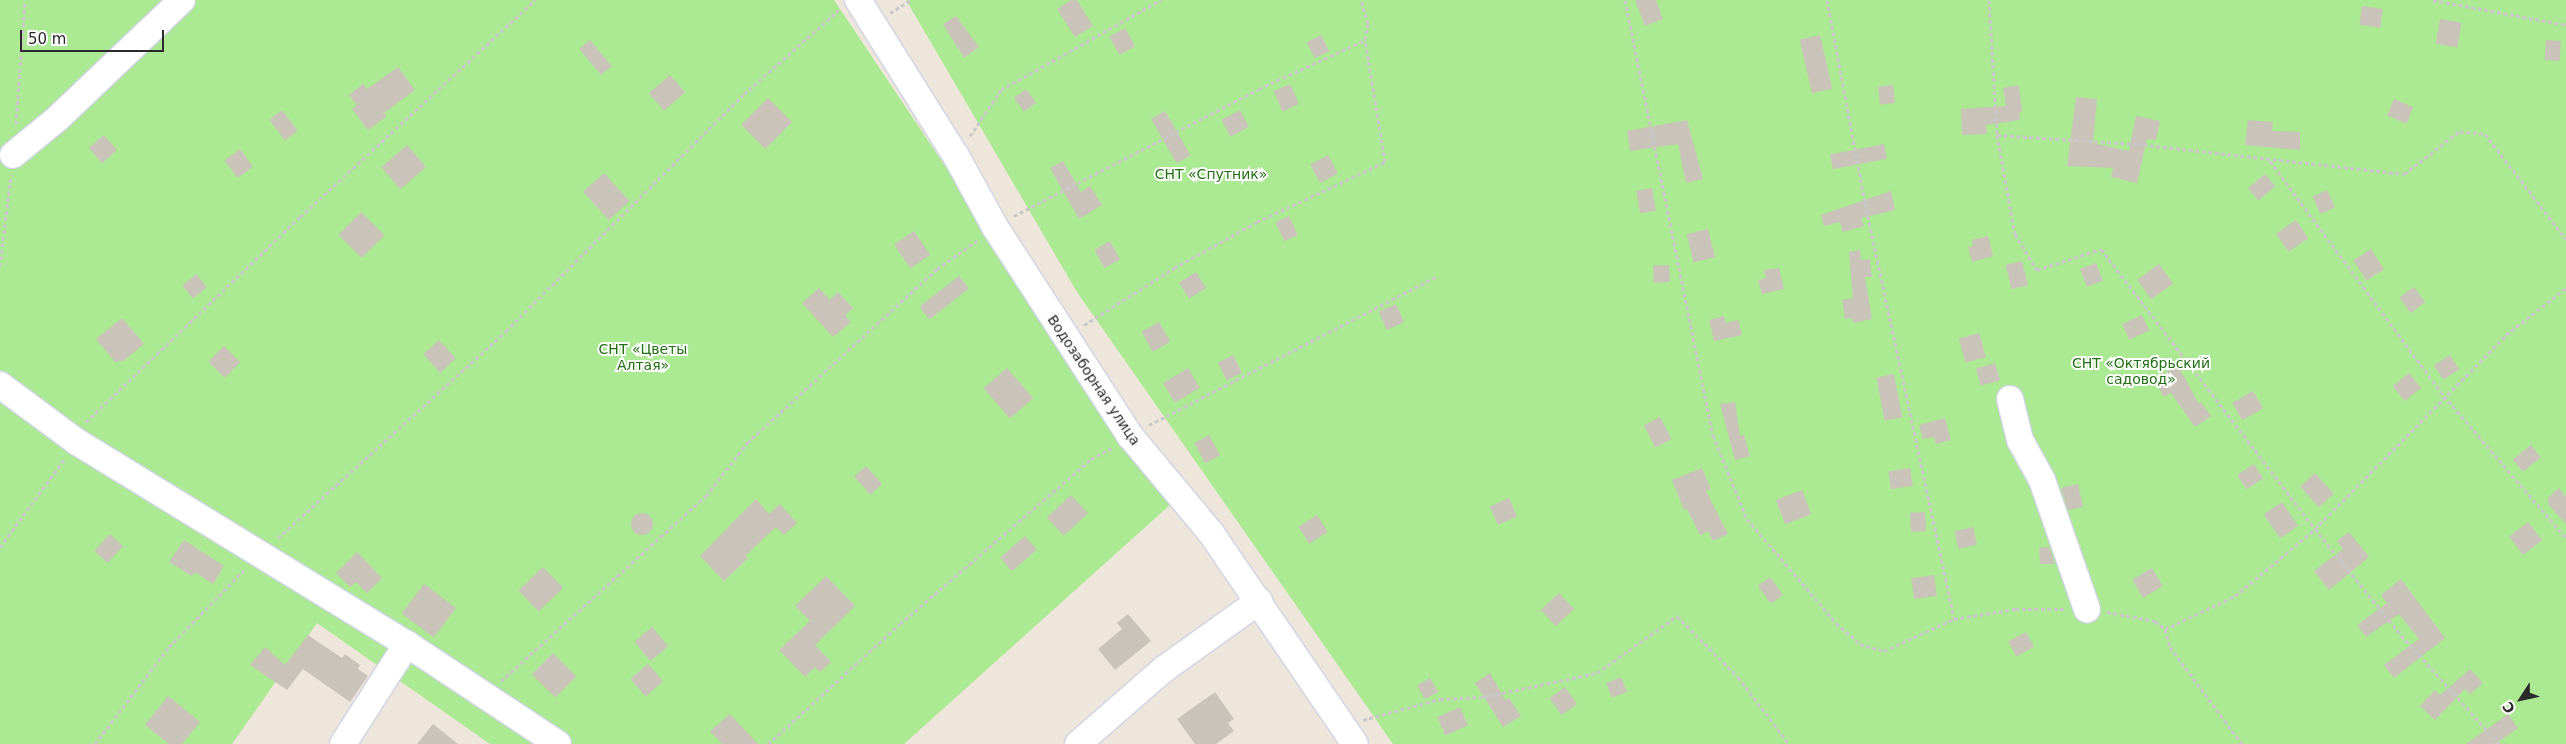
<!DOCTYPE html>
<meta charset="utf-8">
<style>
body{margin:0}
#map{position:relative;width:2566px;height:744px;overflow:hidden;background:#eee6db;font-family:"DejaVu Sans",sans-serif}
div>[style]{position:absolute}
[style*='--x']{left:calc(var(--x)*1px);top:calc(var(--y)*1px);width:calc(var(--w)*1px);rotate:calc(var(--a)*1deg)}
.green>*{inset:0;background:#abe992}
.building>*{inset:0;background:#c9c3ba;transform-origin:0 0}
.round{border-radius:50%}
.path>*{height:3px;margin-top:-1.5px;transform-origin:0;background:repeating-linear-gradient(90deg,#c8c8c8 0 4px,transparent 0 6.5px)}
.roads{filter:drop-shadow(1px 0 #d0d3e5) drop-shadow(-1px 0 #d0d3e5) drop-shadow(0 1px #d0d3e5) drop-shadow(0 -1px #d0d3e5)}
.minor>*{height:26px;margin:-13px;padding:0 13px;transform-origin:13px;border-radius:13px;background:#fff}
span{translate:-50% -50%;white-space:nowrap;text-align:center;line-height:1.15;-webkit-text-stroke:4px #fff;paint-order:stroke}
.park-label{font-size:14px;color:#216e13}
.street-label{font-size:14px;color:#2a2a2a}
.north{position:absolute;left:2496px;top:674px;width:50px;height:50px;-webkit-text-stroke:4px #fff;paint-order:stroke;rotate:235deg;font-size:14px;font-weight:700;line-height:20px;text-align:center;color:#2a2a2a}
.north::after{content:'';display:block;margin:auto;width:18px;height:22px;background:#2a2a2a;clip-path:polygon(50% 0,100% 100%,50% 72%,0 100%)}
.scale{position:absolute;left:20px;top:30px;width:144px;height:22px;box-sizing:border-box;border:2px solid #2a2a2a;border-top:0;padding-left:6px;font-size:15px;line-height:18px;white-space:nowrap;color:#2a2a2a;-webkit-text-stroke:4px #fff;paint-order:stroke}
</style>
<div id="map">
<div class="green">
<i style="clip-path:polygon(0 0,834px 0,1171px 504px,904px 744px,490px 744px,317px 623px,232px 744px,0 744px)"></i>
<i style="clip-path:polygon(906px 0,2566px 0,2566px 744px,1393px 744px,1077px 292px)"></i>
</div>
<div class="building">
<i style="clip-path:polygon(1071px 0,1077px 0,1093px 26px,1075px 37px,1057px 9px)"></i>
<i style="clip-path:polygon(1635px 0,1656px 0,1663px 19px,1645px 26px)"></i>
<i style="left:2362px;top:6px;width:21px;height:19px;rotate:8deg"></i>
<i style="clip-path:polygon(956px 16px,979px 47px,964px 58px,943px 24px)"></i>
<i style="left:2440px;top:19px;width:22px;height:25px;rotate:10deg"></i>
<i style="left:1125px;top:28px;width:21px;height:18px;rotate:61deg"></i>
<i style="left:1321px;top:35px;width:18px;height:16px;rotate:63deg"></i>
<i style="left:1820px;top:35px;width:55px;height:21px;rotate:77deg"></i>
<i style="left:590px;top:40px;width:34px;height:14px;rotate:50deg"></i>
<i style="left:2546px;top:40px;width:15px;height:20px;rotate:4deg"></i>
<i style="clip-path:polygon(398px 67px,415px 90px,384px 113px,387px 116px,368px 130px,352px 109px,357px 105px,349px 95px,363px 84px,367px 89px)"></i>
<i style="left:670px;top:75px;width:23px;height:28px;rotate:49deg"></i>
<i style="left:1290px;top:84px;width:22px;height:18px;rotate:66deg"></i>
<i style="left:1893px;top:85px;width:18px;height:15px;rotate:84deg"></i>
<i style="clip-path:polygon(2019px 85px,2022px 112px,2019px 112px,2020px 120px,1986px 125px,1987px 134px,1962px 135px,1961px 109px,2006px 106px,2003px 88px)"></i>
<i style="left:1026px;top:89px;width:17px;height:15px;rotate:54deg"></i>
<i style="clip-path:polygon(2076px 97px,2097px 99px,2093px 143px,2129px 151px,2136px 116px,2160px 121px,2156px 140px,2147px 139px,2137px 183px,2111px 177px,2113px 168px,2067px 166px)"></i>
<i style="left:768px;top:98px;width:34px;height:38px;rotate:45deg"></i>
<i style="left:2394px;top:99px;width:21px;height:18px;rotate:23deg"></i>
<i style="left:282px;top:110px;width:26px;height:16px;rotate:53deg"></i>
<i style="left:1240px;top:110px;width:19px;height:21px;rotate:62deg"></i>
<i style="left:1165px;top:111px;width:51px;height:16px;rotate:60deg"></i>
<i style="clip-path:polygon(1687px 120px,1703px 179px,1686px 183px,1678px 144px,1630px 151px,1627px 131px)"></i>
<i style="clip-path:polygon(2248px 120px,2273px 122px,2272px 131px,2300px 132px,2300px 150px,2245px 145px)"></i>
<i style="left:104px;top:135px;width:20px;height:20px;rotate:49deg"></i>
<i style="left:1884px;top:144px;width:15px;height:55px;rotate:79deg"></i>
<i style="left:407px;top:145px;width:29px;height:34px;rotate:49deg"></i>
<i style="left:240px;top:149px;width:22px;height:19px;rotate:54deg"></i>
<i style="left:1328px;top:155px;width:21px;height:20px;rotate:62deg"></i>
<i style="clip-path:polygon(1063px 161px,1081px 192px,1090px 186px,1102px 205px,1079px 219px,1050px 168px)"></i>
<i style="left:604px;top:173px;width:38px;height:28px;rotate:48deg"></i>
<i style="left:2265px;top:174px;width:16px;height:22px;rotate:50deg"></i>
<i style="left:1652px;top:188px;width:23px;height:16px;rotate:80deg"></i>
<i style="left:2327px;top:190px;width:19px;height:16px;rotate:65deg"></i>
<i style="clip-path:polygon(1891px 191px,1895px 210px,1861px 218px,1864px 226px,1843px 232px,1840px 222px,1824px 226px,1821px 215px)"></i>
<i style="left:361px;top:212px;width:33px;height:32px;rotate:45deg"></i>
<i style="left:1289px;top:216px;width:21px;height:15px;rotate:65deg"></i>
<i style="left:2296px;top:220px;width:22px;height:24px;rotate:56deg"></i>
<i style="left:1708px;top:229px;width:29px;height:22px;rotate:76deg"></i>
<i style="left:914px;top:231px;width:29px;height:24px;rotate:56deg"></i>
<i style="clip-path:polygon(1988px 236px,1993px 256px,1972px 262px,1968px 247px,1973px 246px,1972px 240px)"></i>
<i style="left:1110px;top:241px;width:21px;height:18px;rotate:61deg"></i>
<i style="left:2371px;top:249px;width:24px;height:21px;rotate:57deg"></i>
<i style="clip-path:polygon(1860px 250px,1861px 260px,1870px 259px,1872px 277px,1865px 277px,1872px 319px,1853px 323px,1852px 318px,1845px 319px,1842px 300px,1853px 298px,1849px 252px)"></i>
<i style="left:2022px;top:261px;width:25px;height:17px;rotate:76deg"></i>
<i style="left:2096px;top:263px;width:19px;height:17px;rotate:69deg"></i>
<i style="left:2159px;top:264px;width:24px;height:27px;rotate:54deg"></i>
<i style="left:1669px;top:265px;width:17px;height:16px;rotate:87deg"></i>
<i style="clip-path:polygon(1779px 268px,1784px 289px,1762px 294px,1758px 280px,1766px 278px,1764px 270px)"></i>
<i style="left:1196px;top:272px;width:19px;height:20px;rotate:58deg"></i>
<i style="left:196px;top:274px;width:17px;height:18px;rotate:50deg"></i>
<i style="left:959px;top:276px;width:16px;height:50px;rotate:52deg"></i>
<i style="left:2414px;top:287px;width:19px;height:18px;rotate:54deg"></i>
<i style="clip-path:polygon(819px 288px,830px 300px,838px 292px,853px 308px,845px 315px,851px 322px,833px 337px,802px 303px)"></i>
<i style="left:1396px;top:304px;width:20px;height:19px;rotate:66deg"></i>
<i style="left:2142px;top:315px;width:17px;height:22px;rotate:65deg"></i>
<i style="clip-path:polygon(1724px 316px,1726px 323px,1738px 320px,1742px 335px,1714px 341px,1709px 320px)"></i>
<i style="clip-path:polygon(122px 318px,144px 344px,122px 362px,120px 360px,116px 363px,96px 339px)"></i>
<i style="left:1159px;top:322px;width:23px;height:20px;rotate:61deg"></i>
<i style="left:1979px;top:333px;width:25px;height:21px;rotate:74deg"></i>
<i style="left:439px;top:340px;width:25px;height:21px;rotate:48deg"></i>
<i style="left:224px;top:346px;width:23px;height:22px;rotate:45deg"></i>
<i style="left:1233px;top:355px;width:20px;height:17px;rotate:63deg"></i>
<i style="left:2450px;top:355px;width:17px;height:19px;rotate:57deg"></i>
<i style="left:1995px;top:363px;width:18px;height:20px;rotate:74deg"></i>
<i style="clip-path:polygon(2178px 366px,2199px 404px,2201px 402px,2211px 416px,2195px 427px,2171px 393px,2164px 397px,2157px 384px,2164px 381px,2161px 375px)"></i>
<i style="left:1007px;top:368px;width:40px;height:31px;rotate:49deg"></i>
<i style="left:1188px;top:368px;width:23px;height:29px;rotate:59deg"></i>
<i style="left:2409px;top:373px;width:19px;height:21px;rotate:51deg"></i>
<i style="left:1894px;top:374px;width:44px;height:18px;rotate:79deg"></i>
<i style="left:2253px;top:391px;width:20px;height:24px;rotate:60deg"></i>
<i style="clip-path:polygon(1735px 402px,1740px 436px,1744px 435px,1750px 456px,1735px 460px,1720px 404px)"></i>
<i style="left:1660px;top:417px;width:25px;height:18px;rotate:63deg"></i>
<i style="clip-path:polygon(1945px 418px,1951px 440px,1936px 444px,1934px 437px,1923px 439px,1919px 425px)"></i>
<i style="left:1209px;top:435px;width:23px;height:17px;rotate:61deg"></i>
<i style="left:2531px;top:445px;width:16px;height:23px;rotate:52deg"></i>
<i style="left:2254px;top:464px;width:17px;height:20px;rotate:57deg"></i>
<i style="left:866px;top:466px;width:24px;height:16px;rotate:48deg"></i>
<i style="clip-path:polygon(1702px 468px,1711px 489px,1706px 491px,1728px 534px,1713px 541px,1708px 531px,1700px 535px,1687px 509px,1684px 510px,1672px 480px)"></i>
<i style="left:1910px;top:468px;width:18px;height:22px;rotate:81deg"></i>
<i style="left:2315px;top:473px;width:28px;height:20px;rotate:48deg"></i>
<i style="clip-path:polygon(2078px 484px,2083px 507px,2068px 510px,2061px 488px)"></i>
<i style="clip-path:polygon(2559px 488px,2566px 497px,2566px 524px,2548px 504px,2548px 498px)"></i>
<i style="left:1802px;top:490px;width:26px;height:28px;rotate:69deg"></i>
<i style="left:1071px;top:495px;width:25px;height:33px;rotate:47deg"></i>
<i style="left:1509px;top:498px;width:20px;height:21px;rotate:66deg"></i>
<i style="clip-path:polygon(756px 499px,769px 514px,780px 504px,797px 523px,784px 535px,776px 527px,745px 556px,748px 558px,724px 581px,700px 556px)"></i>
<i style="left:2282px;top:502px;width:29px;height:22px;rotate:56deg"></i>
<i style="left:1925px;top:512px;width:19px;height:15px;rotate:87deg"></i>
<i class="round" style="left:631px;top:513px;width:22px;height:22px"></i>
<i style="left:1317px;top:515px;width:20px;height:22px;rotate:57deg"></i>
<i style="left:2528px;top:522px;width:23px;height:24px;rotate:52deg"></i>
<i style="left:1973px;top:527px;width:18px;height:19px;rotate:77deg"></i>
<i style="clip-path:polygon(2349px 532px,2369px 557px,2329px 590px,2314px 571px,2343px 549px,2337px 541px)"></i>
<i style="left:110px;top:534px;width:18px;height:23px;rotate:43deg"></i>
<i style="left:1025px;top:536px;width:18px;height:33px;rotate:49deg"></i>
<i style="clip-path:polygon(184px 540px,224px 566px,213px 584px,195px 572px,192px 576px,169px 562px)"></i>
<i style="clip-path:polygon(2049px 547px,2055px 564px,2040px 564px,2039px 548px)"></i>
<i style="clip-path:polygon(357px 552px,382px 578px,367px 593px,356px 582px,350px 587px,336px 573px)"></i>
<i style="left:543px;top:567px;width:29px;height:34px;rotate:46deg"></i>
<i style="left:2152px;top:568px;width:21px;height:23px;rotate:59deg"></i>
<i style="left:1934px;top:575px;width:21px;height:23px;rotate:82deg"></i>
<i style="clip-path:polygon(826px 576px,855px 606px,815px 645px,831px 662px,820px 672px,815px 667px,805px 677px,779px 650px,810px 621px,795px 606px)"></i>
<i style="left:1770px;top:577px;width:22px;height:15px;rotate:54deg"></i>
<i style="clip-path:polygon(2401px 579px,2445px 638px,2394px 678px,2384px 665px,2419px 639px,2399px 614px,2366px 637px,2357px 625px,2387px 603px,2381px 595px)"></i>
<i style="left:424px;top:584px;width:40px;height:37px;rotate:37deg"></i>
<i style="left:1559px;top:593px;width:22px;height:25px;rotate:47deg"></i>
<i style="clip-path:polygon(1128px 614px,1151px 641px,1115px 670px,1098px 649px,1122px 629px,1117px 623px)"></i>
<i style="left:652px;top:627px;width:25px;height:23px;rotate:50deg"></i>
<i style="left:2026px;top:632px;width:17px;height:20px;rotate:62deg"></i>
<i style="clip-path:polygon(308px 635px,342px 658px,345px 654px,360px 665px,358px 669px,368px 676px,350px 702px,303px 669px,287px 690px,250px 665px,265px 647px,285px 665px)"></i>
<i style="left:553px;top:653px;width:33px;height:30px;rotate:45deg"></i>
<i style="left:648px;top:664px;width:23px;height:23px;rotate:49deg"></i>
<i style="clip-path:polygon(2470px 669px,2483px 683px,2470px 694px,2465px 689px,2435px 720px,2420px 706px,2435px 690px,2440px 695px)"></i>
<i style="clip-path:polygon(1490px 673px,1505px 700px,1509px 698px,1521px 716px,1503px 727px,1475px 683px)"></i>
<i style="left:1621px;top:677px;width:16px;height:16px;rotate:68deg"></i>
<i style="left:1430px;top:678px;width:16px;height:15px;rotate:60deg"></i>
<i style="left:1565px;top:687px;width:21px;height:19px;rotate:55deg"></i>
<i style="clip-path:polygon(1215px 692px,1234px 719px,1228px 723px,1234px 731px,1216px 744px,1195px 744px,1177px 719px)"></i>
<i style="clip-path:polygon(168px 696px,200px 722px,182px 744px,169px 744px,145px 725px)"></i>
<i style="left:1460px;top:707px;width:20px;height:25px;rotate:66deg"></i>
<i style="clip-path:polygon(730px 714px,758px 744px,722px 744px,710px 731px)"></i>
<i style="clip-path:polygon(2508px 714px,2518px 728px,2495px 744px,2466px 744px)"></i>
<i style="clip-path:polygon(433px 724px,458px 744px,417px 744px)"></i>
</div>
<div class="path">
<i style="--x:1625;--y:0;--w:444;--a:78.6"></i>
<i style="--x:1713;--y:435;--w:91;--a:68"></i>
<i style="--x:1747;--y:519;--w:137;--a:49.4"></i>
<i style="--x:1836;--y:623;--w:32;--a:41"></i>
<i style="--x:1860;--y:644;--w:25;--a:16"></i>
<i style="--x:1884;--y:651;--w:77;--a:-24.6"></i>
<i style="--x:1954;--y:619;--w:62;--a:-9.3"></i>
<i style="--x:2015;--y:609;--w:49;--a:0"></i>
<i style="--x:1827;--y:0;--w:207;--a:79.4"></i>
<i style="--x:1865;--y:203;--w:425;--a:77.9"></i>
<i style="--x:1989;--y:0;--w:135;--a:86.6"></i>
<i style="--x:1997;--y:135;--w:101;--a:79.7"></i>
<i style="--x:2015;--y:234;--w:42;--a:58.6"></i>
<i style="--x:2037;--y:270;--w:67;--a:-18.2"></i>
<i style="--x:2101;--y:249;--w:352;--a:52.6"></i>
<i style="--x:2315;--y:529;--w:136;--a:50.9"></i>
<i style="--x:2401;--y:635;--w:147;--a:48"></i>
<i style="--x:2433;--y:0;--w:135;--a:10.6"></i>
<i style="--x:890;--y:13;--w:25;--a:-32"></i>
<i style="--x:16;--y:124;--w:124;--a:-85.8"></i>
<i style="--x:1997;--y:135;--w:140;--a:3.7"></i>
<i style="--x:2137;--y:144;--w:269;--a:6.4"></i>
<i style="--x:2404;--y:174;--w:71;--a:-37.5"></i>
<i style="--x:2460;--y:131;--w:25;--a:7"></i>
<i style="--x:2485;--y:134;--w:133;--a:52.4"></i>
<i style="--x:970;--y:136;--w:55;--a:-56"></i>
<i style="--x:1001;--y:90;--w:184;--a:-29.4"></i>
<i style="--x:2270;--y:161;--w:292;--a:53.5"></i>
<i style="--x:2444;--y:396;--w:187;--a:49.3"></i>
<i style="--x:1014;--y:216;--w:276;--a:-27.4"></i>
<i style="--x:1259;--y:89;--w:117;--a:-24.8"></i>
<i style="--x:0;--y:266;--w:92;--a:-83.1"></i>
<i style="--x:1084;--y:325;--w:107;--a:-32.3"></i>
<i style="--x:1174;--y:268;--w:95;--a:-29"></i>
<i style="--x:1257;--y:222;--w:141;--a:-25.1"></i>
<i style="--x:1385;--y:162;--w:124;--a:-99.3"></i>
<i style="--x:1365;--y:40;--w:16;--a:-79"></i>
<i style="--x:1368;--y:24;--w:25;--a:-106"></i>
<i style="--x:86;--y:422;--w:296;--a:-43.8"></i>
<i style="--x:300;--y:217;--w:320;--a:-42.7"></i>
<i style="--x:1149;--y:425;--w:325;--a:-27.3"></i>
<i style="--x:278;--y:538;--w:308;--a:-42.2"></i>
<i style="--x:506;--y:331;--w:336;--a:-44.9"></i>
<i style="--x:744;--y:94;--w:127;--a:-41.5"></i>
<i style="--x:0;--y:547;--w:108;--a:-53.7"></i>
<i style="--x:2107;--y:612;--w:49;--a:10.6"></i>
<i style="--x:2155;--y:621;--w:13;--a:39"></i>
<i style="--x:2165;--y:629;--w:77;--a:-25.2"></i>
<i style="--x:2235;--y:596;--w:104;--a:-39.9"></i>
<i style="--x:2315;--y:529;--w:272;--a:-45.4"></i>
<i style="--x:2506;--y:335;--w:76;--a:-38.1"></i>
<i style="--x:2165;--y:629;--w:19;--a:74"></i>
<i style="--x:2170;--y:647;--w:121;--a:53.4"></i>
<i style="--x:501;--y:681;--w:276;--a:-42.1"></i>
<i style="--x:706;--y:496;--w:67;--a:-52.3"></i>
<i style="--x:747;--y:443;--w:258;--a:-42.5"></i>
<i style="--x:937;--y:269;--w:50;--a:-35.3"></i>
<i style="--x:1363;--y:720;--w:80;--a:-15.3"></i>
<i style="--x:1440;--y:699;--w:43;--a:-2.7"></i>
<i style="--x:1483;--y:697;--w:116;--a:-11.9"></i>
<i style="--x:1597;--y:673;--w:98;--a:-35.5"></i>
<i style="--x:1677;--y:616;--w:86;--a:45"></i>
<i style="--x:1738;--y:677;--w:84;--a:52.7"></i>
<i style="--x:95;--y:744;--w:122;--a:-52.7"></i>
<i style="--x:169;--y:647;--w:107;--a:-45.8"></i>
<i style="--x:768;--y:744;--w:178;--a:-42.3"></i>
<i style="--x:900;--y:624;--w:252;--a:-40.8"></i>
<i style="--x:1091;--y:459;--w:24;--a:-28"></i>
</div>
<div class="roads">
<div class="minor">
<i style="--x:858;--y:0;--w:184;--a:57.9"></i>
<i style="--x:956;--y:156;--w:81;--a:61.2"></i>
<i style="--x:995;--y:227;--w:250;--a:57.1"></i>
<i style="--x:1131;--y:437;--w:125;--a:50.2"></i>
<i style="--x:1211;--y:533;--w:255;--a:55.7"></i>
<i style="--x:13;--y:155;--w:58;--a:-39.4"></i>
<i style="--x:58;--y:118;--w:171;--a:-43.6"></i>
<i style="--x:0;--y:385;--w:96;--a:36.5"></i>
<i style="--x:77;--y:442;--w:387;--a:31.5"></i>
<i style="--x:407;--y:644;--w:181;--a:33.5"></i>
<i style="--x:2010;--y:399;--w:42;--a:76.3"></i>
<i style="--x:2020;--y:440;--w:46;--a:61.2"></i>
<i style="--x:2042;--y:480;--w:137;--a:70.8"></i>
<i style="--x:343;--y:744;--w:119;--a:-57.4"></i>
<i style="--x:1078;--y:744;--w:114;--a:-41.1"></i>
<i style="--x:1164;--y:669;--w:117;--a:-35.6"></i>
</div>
</div>
<div class="park-label">
<span style="left:1211px;top:174px">СНТ «Спутник»</span>
<span style="left:643px;top:357px">СНТ «Цветы<br>Алтая»</span>
<span style="left:2141px;top:371px">СНТ «Октябрьский<br>садовод»</span>
</div>
<div class="street-label">
<span style="left:1094px;top:380px;rotate:56deg">Водозаборная улица</span>
</div>
<div class="north">С</div>
<div class="scale">50 m</div>
</div>
